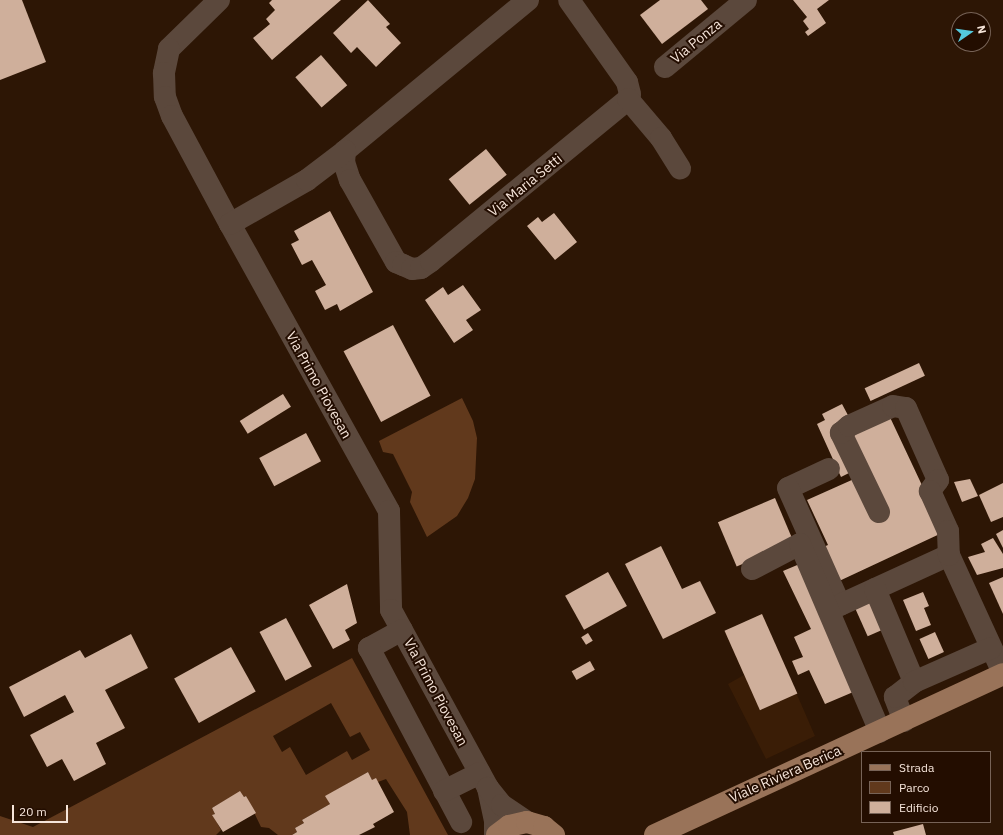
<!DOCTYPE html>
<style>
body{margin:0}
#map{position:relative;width:1003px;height:835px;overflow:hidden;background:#2d1605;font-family:"IBM Plex Sans",sans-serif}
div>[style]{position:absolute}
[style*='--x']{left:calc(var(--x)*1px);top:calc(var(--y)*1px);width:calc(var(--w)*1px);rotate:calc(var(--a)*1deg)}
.built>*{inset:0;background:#3a1d06}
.green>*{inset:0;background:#61391c}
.building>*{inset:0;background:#cfaf9b;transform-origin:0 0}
.minor>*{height:22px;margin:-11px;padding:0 11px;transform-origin:11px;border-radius:11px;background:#5b483c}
.major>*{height:22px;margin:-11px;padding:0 11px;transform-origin:11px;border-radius:11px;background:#997359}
span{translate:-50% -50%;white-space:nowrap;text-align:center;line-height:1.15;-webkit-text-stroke:4px #230d00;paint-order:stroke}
.street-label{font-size:14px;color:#f6e5da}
.legend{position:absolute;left:861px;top:751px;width:130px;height:72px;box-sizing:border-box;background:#230d00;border:1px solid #776357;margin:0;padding:5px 7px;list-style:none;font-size:12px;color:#f6e5da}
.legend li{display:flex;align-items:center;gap:8px;height:20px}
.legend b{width:20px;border:1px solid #776357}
.north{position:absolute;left:951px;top:12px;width:40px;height:40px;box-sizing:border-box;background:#230d00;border:1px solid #776357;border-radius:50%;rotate:77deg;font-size:11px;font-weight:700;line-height:16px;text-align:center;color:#f6e5da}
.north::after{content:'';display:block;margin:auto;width:14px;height:18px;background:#54cadd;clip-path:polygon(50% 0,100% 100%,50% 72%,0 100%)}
.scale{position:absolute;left:12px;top:805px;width:56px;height:18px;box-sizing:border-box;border:2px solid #f6e5da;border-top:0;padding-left:5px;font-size:12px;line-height:14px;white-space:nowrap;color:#f6e5da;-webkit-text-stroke:3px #230d00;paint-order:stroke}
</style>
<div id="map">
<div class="built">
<i style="clip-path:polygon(762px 614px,815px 736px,766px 759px,728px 684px,744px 675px,725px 632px)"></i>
</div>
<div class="green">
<i style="clip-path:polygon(462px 398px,473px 421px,477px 438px,475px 479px,468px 498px,457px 516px,427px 537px,410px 502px,412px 492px,393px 454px,383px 452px,379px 441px)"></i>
<i style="clip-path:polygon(evenodd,352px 658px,448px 835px,410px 835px,407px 812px,386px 779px,378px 782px,372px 780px,368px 772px,326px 796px,330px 804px,302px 820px,304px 823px,295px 828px,297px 832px,292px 835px,278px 835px,269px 828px,261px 827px,246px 796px,244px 797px,240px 792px,212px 808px,215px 814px,213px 815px,221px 830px,216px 835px,0 835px,0 816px,33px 827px,352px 658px,331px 703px,350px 737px,360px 732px,370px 750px,352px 760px,347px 751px,306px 775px,290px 747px,282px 752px,273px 736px,331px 703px)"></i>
</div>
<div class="building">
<i style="clip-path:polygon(0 0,22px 0,46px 62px,0 80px)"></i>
<i style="clip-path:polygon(272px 0,341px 0,272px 60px,253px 38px,270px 24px,266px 19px,275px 10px,269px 3px)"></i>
<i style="clip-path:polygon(368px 0,390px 24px,386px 27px,401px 43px,376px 67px,357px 47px,351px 53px,333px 33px)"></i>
<i style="clip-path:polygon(660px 0,701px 0,708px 9px,662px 44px,640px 15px)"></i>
<i style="clip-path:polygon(793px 0,829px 0,817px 9px,826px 23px,808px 36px,805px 32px,809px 29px,803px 21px,807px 17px)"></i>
<i style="left:321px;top:55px;width:40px;height:34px;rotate:49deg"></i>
<i style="left:486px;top:149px;width:33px;height:48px;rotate:51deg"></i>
<i style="clip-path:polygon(330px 211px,373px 292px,340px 311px,337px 304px,325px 310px,315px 291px,326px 285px,312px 260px,302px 265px,291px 244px,299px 240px,294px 231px)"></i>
<i style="clip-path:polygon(554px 213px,577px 242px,555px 260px,527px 226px,538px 217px,542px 222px)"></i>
<i style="clip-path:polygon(463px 285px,481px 310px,466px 320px,473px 330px,454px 343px,425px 300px,443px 287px,448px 295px)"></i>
<i style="left:393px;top:325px;width:80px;height:56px;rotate:62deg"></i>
<i style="left:919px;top:363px;width:14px;height:60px;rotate:65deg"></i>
<i style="left:283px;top:394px;width:15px;height:51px;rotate:58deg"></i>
<i style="clip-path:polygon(842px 404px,850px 419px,851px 472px,841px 477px,817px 424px,825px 420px,822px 414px)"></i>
<i style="clip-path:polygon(888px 413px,944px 532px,837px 582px,821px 548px,828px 545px,807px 500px,854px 479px,850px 431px)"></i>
<i style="left:306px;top:433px;width:32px;height:53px;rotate:62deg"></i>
<i style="clip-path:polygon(970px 479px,978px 496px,962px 502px,954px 482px)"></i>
<i style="clip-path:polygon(1003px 483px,1003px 517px,991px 522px,979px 495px)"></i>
<i style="left:775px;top:498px;width:48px;height:62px;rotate:67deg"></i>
<i style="clip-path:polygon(1003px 530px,1003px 548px,996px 534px)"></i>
<i style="clip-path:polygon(993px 538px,1003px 554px,1003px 568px,977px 575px,968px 557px,985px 552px,981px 544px)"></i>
<i style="clip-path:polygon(661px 546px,682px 589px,700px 581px,716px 613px,663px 639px,625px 564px)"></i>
<i style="clip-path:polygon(802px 563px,858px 690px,825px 704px,809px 670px,798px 675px,792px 661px,803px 657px,794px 637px,811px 629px,783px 571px)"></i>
<i style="left:608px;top:572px;width:39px;height:49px;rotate:61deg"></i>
<i style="clip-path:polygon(1003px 577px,1003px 614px,989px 583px)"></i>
<i style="clip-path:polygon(347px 584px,357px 623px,345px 630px,350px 640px,333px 649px,309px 605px)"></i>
<i style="clip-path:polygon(923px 592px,929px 606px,924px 608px,931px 625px,916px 631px,903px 600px)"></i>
<i style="left:871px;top:602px;width:30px;height:17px;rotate:66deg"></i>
<i style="left:762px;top:614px;width:87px;height:41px;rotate:66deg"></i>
<i style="left:286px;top:618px;width:55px;height:30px;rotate:62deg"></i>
<i style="left:935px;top:632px;width:22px;height:17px;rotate:66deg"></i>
<i style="left:588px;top:633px;width:9px;height:8px;rotate:58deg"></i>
<i style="clip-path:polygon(131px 634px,148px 668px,105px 690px,125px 728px,96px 743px,106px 764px,74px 781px,62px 759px,47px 767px,30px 735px,74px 712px,65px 695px,24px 717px,9px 687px,80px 650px,85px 658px)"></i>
<i style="left:231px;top:647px;width:51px;height:65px;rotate:61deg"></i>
<i style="left:590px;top:661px;width:10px;height:21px;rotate:61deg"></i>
<i style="clip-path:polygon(368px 772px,372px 780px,376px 778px,394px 812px,373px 824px,375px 827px,359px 835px,292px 835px,297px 832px,295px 828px,304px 823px,302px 820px,330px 804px,325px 796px)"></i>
<i style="clip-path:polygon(240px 791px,244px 797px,246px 796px,256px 813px,223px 832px,212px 815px,215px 814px,212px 808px)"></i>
<i style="clip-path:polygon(923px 824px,926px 835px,894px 835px,893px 832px)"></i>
</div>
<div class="minor">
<i style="--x:219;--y:0;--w:70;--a:135.6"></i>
<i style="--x:169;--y:49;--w:25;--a:102"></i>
<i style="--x:164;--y:73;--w:24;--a:88"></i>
<i style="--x:165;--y:97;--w:20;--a:70"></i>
<i style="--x:172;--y:116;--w:123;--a:61.8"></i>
<i style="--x:230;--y:224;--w:328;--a:61"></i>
<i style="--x:389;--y:511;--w:99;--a:88.8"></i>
<i style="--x:391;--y:610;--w:203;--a:61.4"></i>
<i style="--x:528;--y:0;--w:237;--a:140.5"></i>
<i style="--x:345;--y:151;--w:11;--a:95"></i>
<i style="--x:344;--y:162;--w:19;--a:72"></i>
<i style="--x:350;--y:180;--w:94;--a:60.7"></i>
<i style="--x:396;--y:262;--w:8;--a:23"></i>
<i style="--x:403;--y:265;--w:10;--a:24"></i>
<i style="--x:412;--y:269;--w:9;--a:-6"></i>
<i style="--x:421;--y:268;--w:12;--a:-35"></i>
<i style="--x:431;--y:261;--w:255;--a:-39.4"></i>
<i style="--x:628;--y:99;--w:5;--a:-68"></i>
<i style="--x:630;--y:94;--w:12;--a:-104"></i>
<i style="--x:627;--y:82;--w:100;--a:-125.3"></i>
<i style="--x:665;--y:67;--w:105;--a:-39.6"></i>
<i style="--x:628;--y:99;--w:51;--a:49.8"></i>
<i style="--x:661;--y:138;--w:36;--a:58"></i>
<i style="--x:230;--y:224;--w:89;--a:-29.7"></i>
<i style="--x:307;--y:180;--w:48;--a:-37.3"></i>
<i style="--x:829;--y:469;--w:45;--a:155.1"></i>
<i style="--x:788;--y:488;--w:128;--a:66"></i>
<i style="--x:840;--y:605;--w:120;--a:-24.6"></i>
<i style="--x:949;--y:555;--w:130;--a:65.4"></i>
<i style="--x:879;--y:512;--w:88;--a:-115.7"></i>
<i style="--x:841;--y:433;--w:11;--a:-41"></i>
<i style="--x:849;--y:426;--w:48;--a:-24.4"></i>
<i style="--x:893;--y:406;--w:13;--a:9"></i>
<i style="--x:906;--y:408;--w:79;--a:66"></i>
<i style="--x:938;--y:480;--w:14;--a:126"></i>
<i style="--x:930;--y:491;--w:44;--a:65.8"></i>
<i style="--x:948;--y:531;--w:24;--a:88"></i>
<i style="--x:752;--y:569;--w:54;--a:-27.5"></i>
<i style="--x:800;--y:544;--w:204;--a:66.9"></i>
<i style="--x:875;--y:589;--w:101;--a:67.2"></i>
<i style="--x:402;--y:630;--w:38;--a:151"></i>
<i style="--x:369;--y:648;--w:197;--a:62.1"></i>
<i style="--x:904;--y:721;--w:26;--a:-111"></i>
<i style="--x:895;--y:697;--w:24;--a:-38"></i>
<i style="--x:914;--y:682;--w:84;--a:-23.8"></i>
<i style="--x:444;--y:791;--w:40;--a:-26.6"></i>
<i style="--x:495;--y:835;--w:14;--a:-90"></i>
<i style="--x:495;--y:821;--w:34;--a:-102"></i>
<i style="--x:488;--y:788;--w:22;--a:51"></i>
<i style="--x:502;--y:805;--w:30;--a:34"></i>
</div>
<div class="major">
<i style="--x:497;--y:835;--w:15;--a:-37"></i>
<i style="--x:509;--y:826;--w:18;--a:-13"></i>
<i style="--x:527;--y:822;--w:18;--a:16"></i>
<i style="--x:544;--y:827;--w:13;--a:39"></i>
<i style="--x:655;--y:835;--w:383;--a:-24.8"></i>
</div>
<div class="street-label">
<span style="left:696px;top:41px;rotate:-39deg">Via Ponza</span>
<span style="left:525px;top:185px;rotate:-39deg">Via Maria Setti</span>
<span style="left:319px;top:385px;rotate:61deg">Via Primo Piovesan</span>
<span style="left:436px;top:692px;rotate:62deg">Via Primo Piovesan</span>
<span style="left:785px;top:774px;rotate:-24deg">Viale Riviera Berica</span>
</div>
<ul class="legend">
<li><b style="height:5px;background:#997359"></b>Strada</li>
<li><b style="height:11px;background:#61391c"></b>Parco</li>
<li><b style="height:11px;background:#cfaf9b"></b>Edificio</li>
</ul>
<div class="north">N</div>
<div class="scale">20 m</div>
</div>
